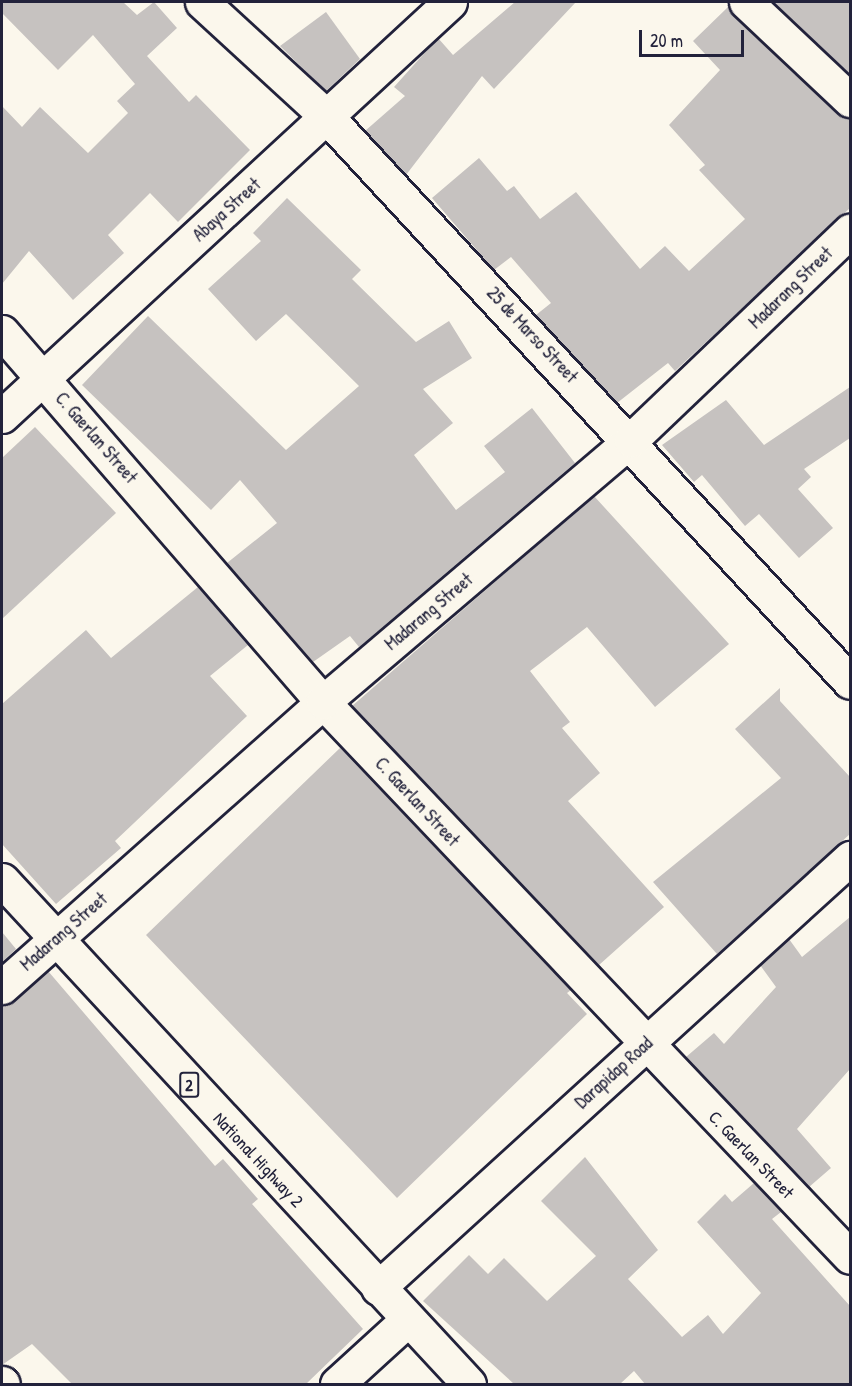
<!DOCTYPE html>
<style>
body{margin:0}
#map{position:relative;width:852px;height:1386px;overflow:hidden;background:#fbf7ec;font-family:"Patrick Hand",sans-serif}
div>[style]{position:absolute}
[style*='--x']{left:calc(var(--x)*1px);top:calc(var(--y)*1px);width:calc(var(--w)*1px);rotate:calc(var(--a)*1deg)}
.building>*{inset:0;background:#c6c2c0}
.roads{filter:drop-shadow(2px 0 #22223b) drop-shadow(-2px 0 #22223b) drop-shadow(0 2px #22223b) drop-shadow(0 -2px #22223b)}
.minor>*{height:33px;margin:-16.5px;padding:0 16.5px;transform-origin:16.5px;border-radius:16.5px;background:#fbf7ec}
.major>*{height:33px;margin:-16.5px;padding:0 16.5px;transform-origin:16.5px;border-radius:16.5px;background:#fbf7ec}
span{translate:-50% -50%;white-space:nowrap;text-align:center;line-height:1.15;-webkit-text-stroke:5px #fbf7ec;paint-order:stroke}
.shield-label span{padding:2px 4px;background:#fbf7ec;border:2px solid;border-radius:4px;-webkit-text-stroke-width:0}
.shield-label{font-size:16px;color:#22223b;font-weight:700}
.street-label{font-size:18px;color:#22223b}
.frame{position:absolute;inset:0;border:3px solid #22223b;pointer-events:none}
.scale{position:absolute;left:639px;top:30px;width:105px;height:27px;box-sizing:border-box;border:3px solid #22223b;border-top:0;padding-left:8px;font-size:18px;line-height:21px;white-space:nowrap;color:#22223b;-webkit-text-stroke:4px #fbf7ec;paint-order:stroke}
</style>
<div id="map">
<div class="building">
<i style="clip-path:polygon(2px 2px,123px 2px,137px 15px,154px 2px,177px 28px,147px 56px,189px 102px,196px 95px,250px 150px,178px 222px,150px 193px,108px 235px,124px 253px,73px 300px,29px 251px,2px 284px,2px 106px,22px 127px,40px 107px,88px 153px,128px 113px,117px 101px,135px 84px,93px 35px,58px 70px,2px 13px)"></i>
<i style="clip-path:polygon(515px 2px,576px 2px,494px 89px,482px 76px,406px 175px,365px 131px,405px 96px,394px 87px,438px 38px,453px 55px)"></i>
<i style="clip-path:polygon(773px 2px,850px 2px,850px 75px)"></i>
<i style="clip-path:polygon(728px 7px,837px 114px,850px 118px,850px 208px,675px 371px,668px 363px,617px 403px,536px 315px,551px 303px,511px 257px,494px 270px,432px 198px,479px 158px,507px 191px,514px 186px,540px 219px,576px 192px,640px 269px,665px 246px,689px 271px,745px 219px,699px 170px,705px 165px,669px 125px,720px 70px,693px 41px)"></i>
<i style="clip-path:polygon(326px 12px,360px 59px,326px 91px,280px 46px)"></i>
<i style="clip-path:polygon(287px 198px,361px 270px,352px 279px,416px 342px,449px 321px,472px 358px,423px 389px,453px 423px,414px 455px,456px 510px,505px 472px,484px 446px,532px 408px,575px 463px,359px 647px,350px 636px,313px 662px,227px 563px,277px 523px,240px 480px,211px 510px,82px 385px,148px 316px,286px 450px,359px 386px,286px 314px,256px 341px,208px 289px,261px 241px,253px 233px)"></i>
<i style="clip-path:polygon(850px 387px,850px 438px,804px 469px,811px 477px,798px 489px,833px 528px,799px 558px,759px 514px,745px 526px,702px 475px,694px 482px,662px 445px,726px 400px,764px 445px)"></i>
<i style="clip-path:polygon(35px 427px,116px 513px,2px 619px,2px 458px)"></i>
<i style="clip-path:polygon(594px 496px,729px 644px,655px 707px,587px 627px,530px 671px,570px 722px,562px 728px,600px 773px,568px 801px,664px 907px,599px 965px,352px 706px)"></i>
<i style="clip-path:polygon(198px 587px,248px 645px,210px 676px,247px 716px,115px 841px,121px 848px,56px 904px,2px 844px,2px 704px,86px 630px,111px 658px)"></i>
<i style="clip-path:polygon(780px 688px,780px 701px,850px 777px,850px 834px,717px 954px,653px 882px,781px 778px,735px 729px)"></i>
<i style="clip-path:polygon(340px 748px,571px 990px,567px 993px,587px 1014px,397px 1198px,146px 935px)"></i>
<i style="clip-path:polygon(850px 917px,850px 1069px,797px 1129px,831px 1168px,809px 1187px,686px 1057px,714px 1033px,724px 1044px,776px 987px,760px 965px,789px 939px,802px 957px)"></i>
<i style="clip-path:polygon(2px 932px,16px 949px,2px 962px)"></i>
<i style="clip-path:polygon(48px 971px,215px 1166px,223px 1159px,258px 1199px,252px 1204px,363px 1329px,306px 1384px,72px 1384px,32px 1344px,2px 1365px,2px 1005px,14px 1001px)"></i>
<i style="clip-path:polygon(585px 1157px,658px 1250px,628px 1279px,682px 1337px,708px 1315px,723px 1334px,761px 1293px,697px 1222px,725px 1194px,732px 1202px,754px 1183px,781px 1212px,772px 1219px,850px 1306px,850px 1384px,645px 1384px,634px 1371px,620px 1384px,514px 1384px,423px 1301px,469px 1255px,488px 1274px,504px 1258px,547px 1301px,596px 1256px,541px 1201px)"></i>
</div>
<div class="roads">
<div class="minor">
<i style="--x:202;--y:2;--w:171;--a:42.6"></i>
<i style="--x:328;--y:118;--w:768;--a:47.21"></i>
<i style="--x:746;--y:2;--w:143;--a:43.3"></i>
<i style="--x:2;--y:332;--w:490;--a:49.1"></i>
<i style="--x:323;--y:702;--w:765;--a:46.48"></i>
<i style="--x:2;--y:416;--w:610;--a:-42.74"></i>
<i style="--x:2;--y:987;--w:429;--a:-41.6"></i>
<i style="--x:323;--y:702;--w:404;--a:-40.4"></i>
<i style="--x:631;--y:440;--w:303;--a:-43.7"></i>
<i style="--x:378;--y:1288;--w:639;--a:-42.33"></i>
<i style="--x:2;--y:1383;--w:1;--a:45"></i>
<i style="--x:337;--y:1384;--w:95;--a:-42.4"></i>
</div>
<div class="major">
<i style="--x:2;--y:880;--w:687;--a:47.18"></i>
</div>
</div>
<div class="shield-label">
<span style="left:189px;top:1085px">2</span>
</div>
<div class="street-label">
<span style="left:227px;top:210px;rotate:-42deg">Abaya Street</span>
<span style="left:791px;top:288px;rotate:-44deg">Madarang Street</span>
<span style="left:532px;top:335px;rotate:47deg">25 de Marso Street</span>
<span style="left:96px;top:438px;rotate:49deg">C. Gaerlan Street</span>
<span style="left:429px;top:612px;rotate:-40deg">Madarang Street</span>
<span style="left:417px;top:802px;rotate:47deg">C. Gaerlan Street</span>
<span style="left:64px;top:932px;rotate:-41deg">Madarang Street</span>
<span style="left:614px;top:1073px;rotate:-42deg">Darapidap Road</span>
<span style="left:751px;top:1155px;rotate:46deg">C. Gaerlan Street</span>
<span style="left:258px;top:1160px;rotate:47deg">National Highway 2</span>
</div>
<div class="frame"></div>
<div class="scale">20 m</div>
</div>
